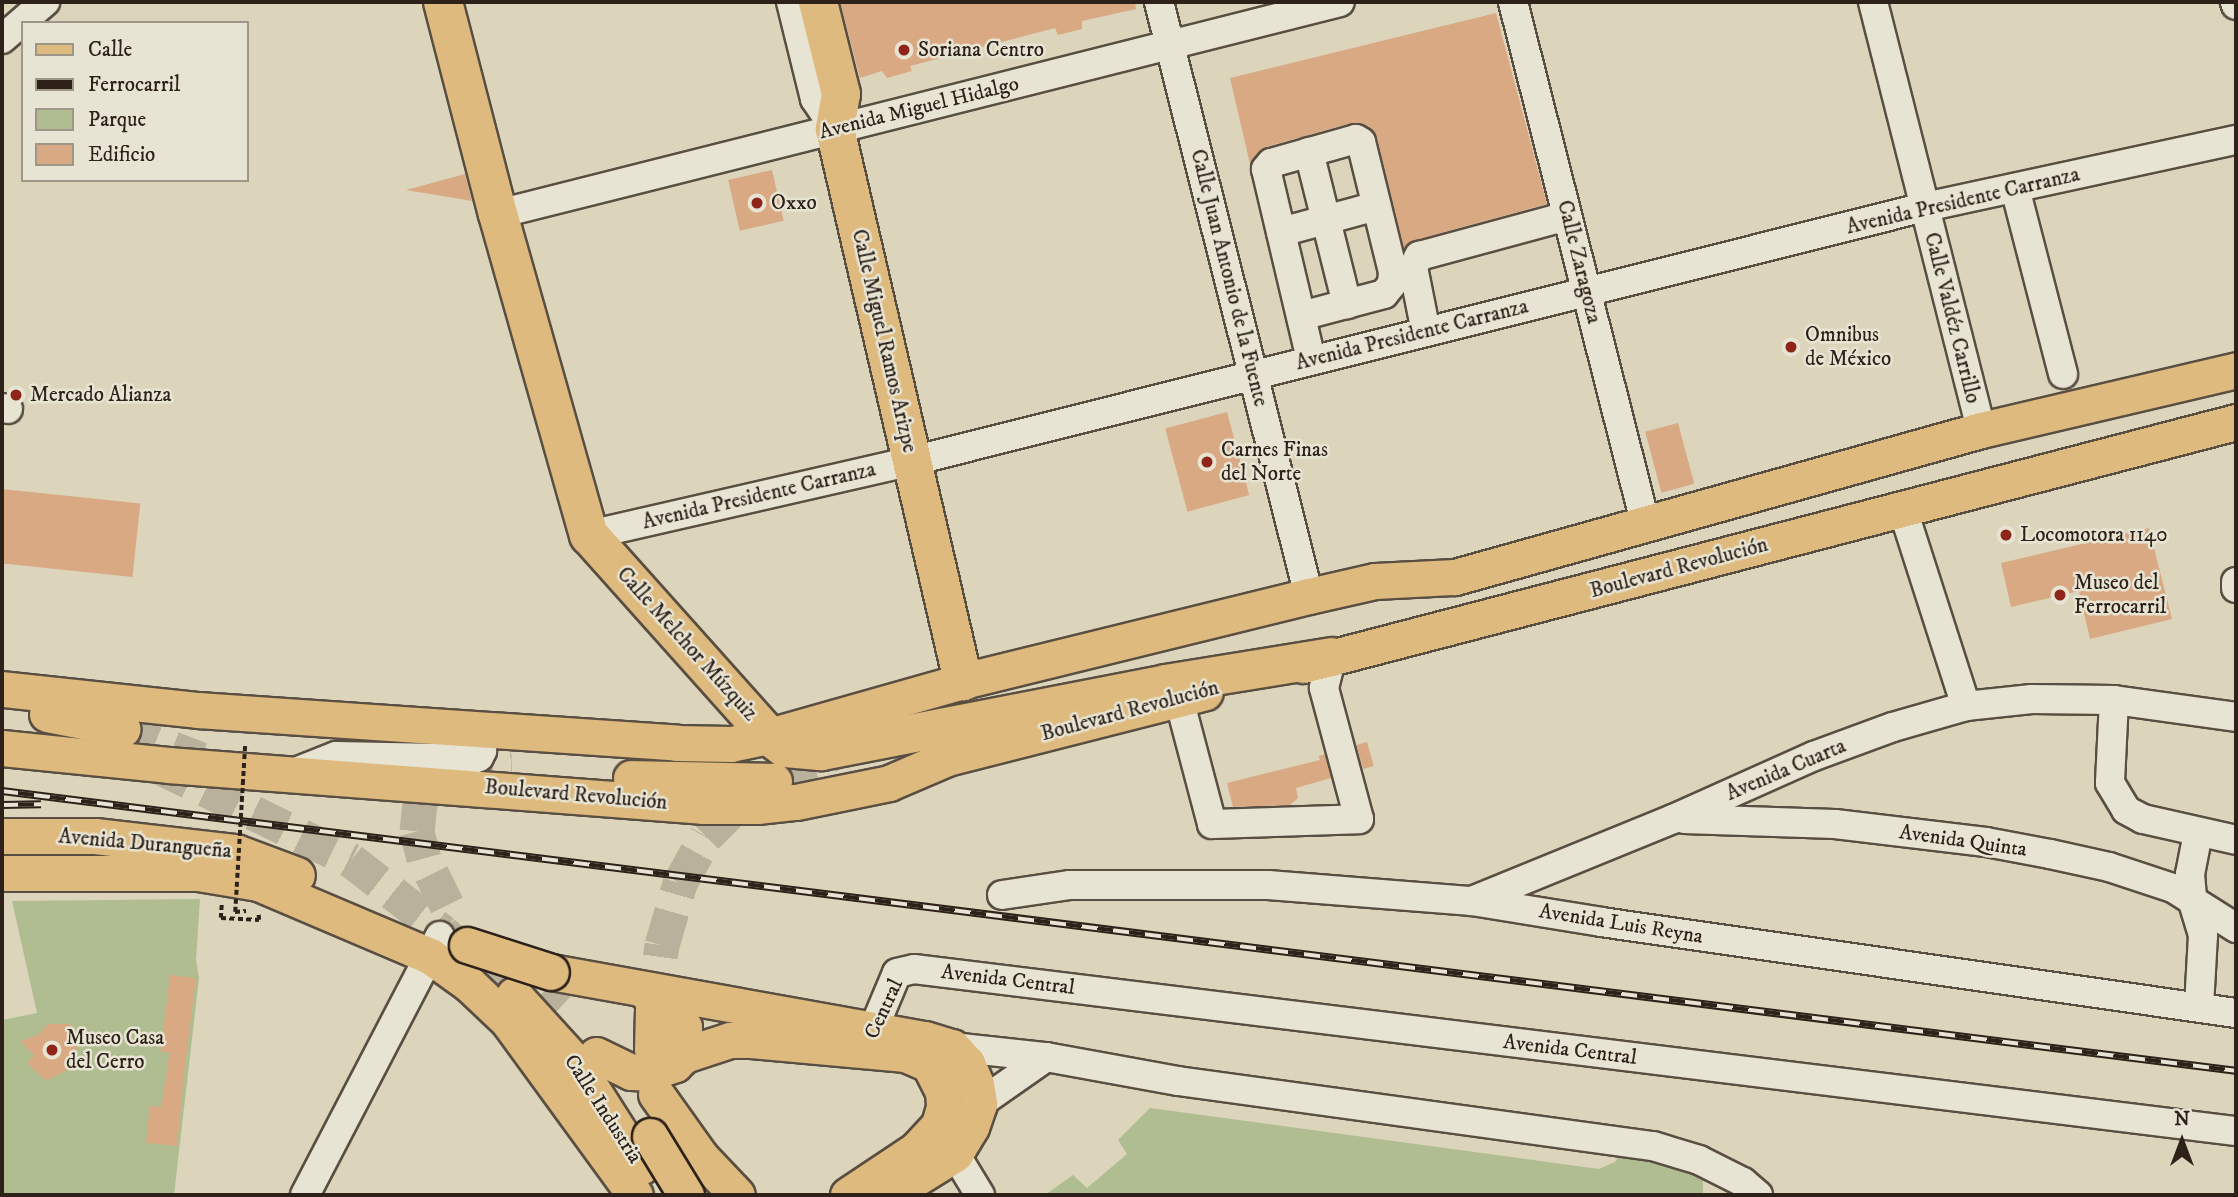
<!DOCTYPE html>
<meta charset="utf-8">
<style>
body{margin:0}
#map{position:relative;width:2238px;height:1197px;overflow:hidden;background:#dcd5bb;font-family:"IM FELL DW Pica",serif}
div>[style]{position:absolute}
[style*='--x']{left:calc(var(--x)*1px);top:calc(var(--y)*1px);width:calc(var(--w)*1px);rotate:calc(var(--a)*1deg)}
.green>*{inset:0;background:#b0bd90}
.building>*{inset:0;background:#d9a984;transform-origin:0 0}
.major-tunnel>*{height:35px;margin-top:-17.5px;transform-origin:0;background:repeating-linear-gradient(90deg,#b9b19b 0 35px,transparent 0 53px)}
.path>*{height:3.5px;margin-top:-1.75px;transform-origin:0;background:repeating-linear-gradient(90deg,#2d211a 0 5px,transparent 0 8.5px)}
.roads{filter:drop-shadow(2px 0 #594e42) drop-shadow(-2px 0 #594e42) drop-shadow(0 2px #594e42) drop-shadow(0 -2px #594e42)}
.minor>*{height:28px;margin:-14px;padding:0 14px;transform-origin:14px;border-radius:14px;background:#e8e4d3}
.major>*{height:35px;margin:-17.5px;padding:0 17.5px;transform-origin:17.5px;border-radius:17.5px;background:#deba7e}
.highway>*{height:38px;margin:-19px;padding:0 19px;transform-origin:19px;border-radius:19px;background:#deba7e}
.rail>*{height:8px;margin-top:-4px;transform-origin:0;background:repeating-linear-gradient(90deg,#e8e4d3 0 16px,#2d211a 0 32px);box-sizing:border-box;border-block:2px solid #2d211a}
.path-bridge>*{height:3.5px;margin-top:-1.75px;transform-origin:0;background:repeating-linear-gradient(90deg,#2d211a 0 5px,transparent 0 8.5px)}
.bridges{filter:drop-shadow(2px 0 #2d211a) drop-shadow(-2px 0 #2d211a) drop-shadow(0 2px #2d211a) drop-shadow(0 -2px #2d211a)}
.major-bridge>*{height:35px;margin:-17.5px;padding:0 17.5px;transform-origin:17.5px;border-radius:17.5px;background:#deba7e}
.dots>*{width:19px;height:19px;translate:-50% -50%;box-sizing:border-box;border:4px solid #e8e4d3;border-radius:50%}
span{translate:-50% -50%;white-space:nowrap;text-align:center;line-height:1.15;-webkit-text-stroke:5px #e8e4d3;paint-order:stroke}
.poi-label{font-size:21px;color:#2d211a}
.left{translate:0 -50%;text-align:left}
.street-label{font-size:21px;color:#2d211a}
.frame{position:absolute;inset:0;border:4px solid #2d211a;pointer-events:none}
.legend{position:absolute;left:21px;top:21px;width:228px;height:161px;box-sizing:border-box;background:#e8e4d3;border:2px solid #9d9689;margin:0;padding:9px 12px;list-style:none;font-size:21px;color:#2d211a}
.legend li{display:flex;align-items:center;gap:14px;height:35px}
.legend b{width:35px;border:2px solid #9d9689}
.north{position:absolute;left:2147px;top:1106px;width:70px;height:70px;-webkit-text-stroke:5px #e8e4d3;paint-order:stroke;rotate:0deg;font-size:19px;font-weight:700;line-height:28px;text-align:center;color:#2d211a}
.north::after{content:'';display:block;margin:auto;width:24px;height:32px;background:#2d211a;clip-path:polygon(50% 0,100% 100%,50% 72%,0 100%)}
</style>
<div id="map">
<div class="green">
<i style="clip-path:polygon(200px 899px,196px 960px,199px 978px,174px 1195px,2px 1195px,2px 1020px,37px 1013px,12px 901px)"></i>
<i style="clip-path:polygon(1150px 1108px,1599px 1169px,1615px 1162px,1622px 1151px,1703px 1169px,1703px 1195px,1045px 1195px,1073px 1175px,1087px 1188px,1127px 1154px,1118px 1140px)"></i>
</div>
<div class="building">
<i style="clip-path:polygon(840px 2px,1135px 2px,1136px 9px,1082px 21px,1082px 29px,1058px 35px,1055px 28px,910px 66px,912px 71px,887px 78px,882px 71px,860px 78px)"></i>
<i style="clip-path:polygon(1496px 13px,1547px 204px,1415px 240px,1404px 248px,1377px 138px,1365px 125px,1351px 123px,1266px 147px,1250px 164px,1230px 78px)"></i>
<i style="left:772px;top:170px;width:52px;height:45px;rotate:77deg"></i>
<i style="clip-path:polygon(465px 174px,472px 201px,406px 190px)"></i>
<i style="left:1227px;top:412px;width:86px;height:64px;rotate:75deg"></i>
<i style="left:1678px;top:423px;width:63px;height:34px;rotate:75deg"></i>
<i style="left:2px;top:489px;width:139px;height:74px;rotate:6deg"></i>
<i style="clip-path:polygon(2149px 528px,2172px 619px,2090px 639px,2079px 591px,2011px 607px,2001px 563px)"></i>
<i style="left:1367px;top:742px;width:25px;height:11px;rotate:74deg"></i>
<i style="clip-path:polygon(1325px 754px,1331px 778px,1296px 788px,1298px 798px,1290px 805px,1233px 807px,1227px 783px,1320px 760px,1319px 756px)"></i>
<i style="left:170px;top:975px;width:26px;height:77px;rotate:7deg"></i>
<i style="clip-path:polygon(48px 1024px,69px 1024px,76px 1030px,77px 1053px,66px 1066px,69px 1069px,46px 1081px,27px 1063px,34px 1055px,20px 1041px,38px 1035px)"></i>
<i style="clip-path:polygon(170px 1051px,186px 1054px,177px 1146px,146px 1143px,150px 1106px,161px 1107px)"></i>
</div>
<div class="major-tunnel">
<i style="--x:123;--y:729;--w:83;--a:21.3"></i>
<i style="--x:41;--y:732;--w:63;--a:13.8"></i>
<i style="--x:158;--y:766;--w:215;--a:26"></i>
<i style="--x:351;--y:860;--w:117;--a:38"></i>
<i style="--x:443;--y:932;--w:95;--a:41.6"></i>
<i style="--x:447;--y:905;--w:52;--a:-116.1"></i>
<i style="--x:424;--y:858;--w:28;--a:-105"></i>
<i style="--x:417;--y:831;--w:31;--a:-84"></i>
<i style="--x:420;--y:800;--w:20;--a:-49"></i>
<i style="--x:433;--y:785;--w:28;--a:-27"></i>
<i style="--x:458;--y:772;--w:54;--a:-2.1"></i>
<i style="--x:503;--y:957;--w:76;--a:42.9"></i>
<i style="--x:653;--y:1009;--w:65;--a:-82"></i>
<i style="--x:662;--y:945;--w:65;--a:-73.8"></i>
<i style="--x:680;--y:883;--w:54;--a:-61"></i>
<i style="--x:706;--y:836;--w:41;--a:-45"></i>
<i style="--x:735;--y:807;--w:54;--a:-33.7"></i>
<i style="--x:780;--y:777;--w:68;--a:-24.3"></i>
</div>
<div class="path">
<i style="--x:222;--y:905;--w:13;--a:94"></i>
<i style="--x:221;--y:918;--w:38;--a:3"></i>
<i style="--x:259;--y:920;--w:7;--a:-98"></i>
<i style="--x:235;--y:912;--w:11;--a:-5"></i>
</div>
<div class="roads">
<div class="minor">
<i style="--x:791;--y:2;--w:100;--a:76.1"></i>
<i style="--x:815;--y:99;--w:36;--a:56"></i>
<i style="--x:1159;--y:2;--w:613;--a:75.83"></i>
<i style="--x:1513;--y:2;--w:536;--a:75.76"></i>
<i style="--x:1873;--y:2;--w:441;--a:75.8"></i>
<i style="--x:2235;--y:2;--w:3;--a:72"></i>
<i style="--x:2;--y:39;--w:57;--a:-40.7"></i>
<i style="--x:1309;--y:152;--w:157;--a:76"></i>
<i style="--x:2015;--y:188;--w:192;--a:75.5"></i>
<i style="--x:498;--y:214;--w:868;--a:-14.13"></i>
<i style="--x:1281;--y:232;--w:99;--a:-15.2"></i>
<i style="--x:1301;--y:316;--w:86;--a:-14.8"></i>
<i style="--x:1384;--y:294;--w:13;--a:-51"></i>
<i style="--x:1392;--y:284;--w:12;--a:-85"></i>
<i style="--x:1393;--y:272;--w:134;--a:-103.8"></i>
<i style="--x:1361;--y:142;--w:6;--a:-149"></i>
<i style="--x:1356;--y:139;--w:88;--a:164.2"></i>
<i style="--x:1271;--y:163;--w:8;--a:130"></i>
<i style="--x:1266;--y:169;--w:196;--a:76.7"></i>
<i style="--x:1426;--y:332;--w:66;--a:-101.3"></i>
<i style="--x:1413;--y:267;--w:13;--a:-61"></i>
<i style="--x:1419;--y:256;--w:153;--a:-15.1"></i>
<i style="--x:2;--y:408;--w:6;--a:9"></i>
<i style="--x:1903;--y:510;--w:206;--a:72.2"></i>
<i style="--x:589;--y:535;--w:331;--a:-12.9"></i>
<i style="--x:912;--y:461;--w:1044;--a:-14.08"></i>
<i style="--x:1925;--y:207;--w:318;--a:-12.2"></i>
<i style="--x:2236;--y:582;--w:6;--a:90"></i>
<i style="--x:1179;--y:699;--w:129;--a:75.2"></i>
<i style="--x:1212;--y:824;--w:147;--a:-1.9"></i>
<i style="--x:1359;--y:819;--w:136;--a:-105"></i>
<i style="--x:1324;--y:688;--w:32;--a:-76"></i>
<i style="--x:2114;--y:700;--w:83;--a:92.8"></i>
<i style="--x:2110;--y:783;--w:31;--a:59"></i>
<i style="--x:2126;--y:810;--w:19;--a:28"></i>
<i style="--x:2143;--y:819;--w:95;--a:12.7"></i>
<i style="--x:439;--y:758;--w:40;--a:-1.4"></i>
<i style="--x:479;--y:757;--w:7;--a:-63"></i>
<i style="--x:482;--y:751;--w:23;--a:-97"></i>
<i style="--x:293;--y:773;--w:46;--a:-21.6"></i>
<i style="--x:336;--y:756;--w:103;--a:1.1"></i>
<i style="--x:439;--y:758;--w:49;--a:36.6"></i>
<i style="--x:1684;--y:819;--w:151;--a:1.9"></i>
<i style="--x:1835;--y:824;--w:152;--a:6.8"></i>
<i style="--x:1986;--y:842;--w:65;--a:10.6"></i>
<i style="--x:2050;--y:854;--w:60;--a:12.4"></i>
<i style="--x:2109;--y:867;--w:67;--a:18.2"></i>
<i style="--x:2173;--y:888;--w:75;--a:32.4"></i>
<i style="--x:2198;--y:833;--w:42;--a:101"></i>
<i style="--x:2190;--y:874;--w:25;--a:85"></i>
<i style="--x:2192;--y:899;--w:38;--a:73"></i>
<i style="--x:2203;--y:935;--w:71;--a:93.2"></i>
<i style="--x:1002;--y:895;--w:69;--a:-8.4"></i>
<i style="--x:1070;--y:885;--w:198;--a:0"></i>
<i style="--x:1268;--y:885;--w:205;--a:4.5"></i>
<i style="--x:1472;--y:901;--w:131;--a:9.2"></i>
<i style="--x:1601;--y:922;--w:641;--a:8.16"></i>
<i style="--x:1472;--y:901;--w:217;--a:-22.2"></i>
<i style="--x:1673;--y:819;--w:154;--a:-24.1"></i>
<i style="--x:1814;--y:756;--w:84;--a:-20.2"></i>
<i style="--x:1893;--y:727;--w:76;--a:-16"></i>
<i style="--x:1966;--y:706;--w:66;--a:-6.1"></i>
<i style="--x:2032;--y:699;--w:82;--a:0.7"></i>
<i style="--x:2114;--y:700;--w:123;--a:7.9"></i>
<i style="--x:952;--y:1047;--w:95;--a:6.1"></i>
<i style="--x:1046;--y:1057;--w:134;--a:10.3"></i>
<i style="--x:1178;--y:1081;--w:479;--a:7.8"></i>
<i style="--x:1653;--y:1146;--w:48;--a:16.9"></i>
<i style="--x:1699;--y:1160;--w:49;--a:26.6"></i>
<i style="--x:1743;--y:1182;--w:20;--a:41"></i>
<i style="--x:865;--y:1049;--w:82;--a:-67.2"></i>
<i style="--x:897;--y:973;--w:17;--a:-13"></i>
<i style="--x:914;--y:969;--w:1332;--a:6.99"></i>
<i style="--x:979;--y:1104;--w:82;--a:-35"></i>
<i style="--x:955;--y:1154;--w:48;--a:58.6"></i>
<i style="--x:305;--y:1195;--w:292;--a:-62.5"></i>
</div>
<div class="major">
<i style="--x:1303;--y:665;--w:964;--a:-14.6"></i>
<i style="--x:2;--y:689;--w:197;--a:6.1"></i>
<i style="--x:198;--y:710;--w:479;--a:3.9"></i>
<i style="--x:676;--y:743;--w:55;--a:1"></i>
<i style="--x:731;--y:744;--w:39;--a:-12"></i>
<i style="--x:769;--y:736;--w:202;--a:-15.8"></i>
<i style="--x:963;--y:681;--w:356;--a:-13.8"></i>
<i style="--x:1309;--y:596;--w:68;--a:-12.8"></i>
<i style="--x:1375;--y:581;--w:80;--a:-2.9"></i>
<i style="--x:1455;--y:577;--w:546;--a:-15.61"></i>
<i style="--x:1981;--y:430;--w:262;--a:-13.2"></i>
<i style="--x:47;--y:714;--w:77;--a:11.2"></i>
<i style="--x:2;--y:748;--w:167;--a:5.8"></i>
<i style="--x:168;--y:765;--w:538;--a:4.37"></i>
<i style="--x:704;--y:806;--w:53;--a:0"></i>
<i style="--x:757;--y:806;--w:39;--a:-6"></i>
<i style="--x:796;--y:802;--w:95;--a:-11.5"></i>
<i style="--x:889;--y:783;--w:63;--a:-23.3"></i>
<i style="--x:947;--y:758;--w:266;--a:-14.3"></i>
<i style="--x:631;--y:778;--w:143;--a:1.2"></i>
<i style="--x:2;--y:836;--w:93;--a:0"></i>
<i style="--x:95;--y:836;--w:142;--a:6.5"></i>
<i style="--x:236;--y:852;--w:65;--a:20.7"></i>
<i style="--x:2;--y:873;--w:196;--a:0"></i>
<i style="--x:198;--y:873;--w:61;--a:9.5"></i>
<i style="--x:258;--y:883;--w:187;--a:23"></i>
<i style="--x:430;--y:956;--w:48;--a:35.7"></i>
<i style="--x:469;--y:984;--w:54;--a:43.5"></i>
<i style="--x:508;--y:1021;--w:215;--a:53.9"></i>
<i style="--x:551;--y:972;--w:380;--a:10.2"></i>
<i style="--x:925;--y:1039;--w:28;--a:17"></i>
<i style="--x:952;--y:1047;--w:22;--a:47"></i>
<i style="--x:967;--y:1063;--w:23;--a:67"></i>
<i style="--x:976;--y:1084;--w:20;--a:81"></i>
<i style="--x:979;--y:1104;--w:24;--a:109"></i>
<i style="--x:971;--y:1127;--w:31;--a:121"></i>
<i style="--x:955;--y:1154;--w:78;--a:148.2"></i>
<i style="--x:514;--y:995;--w:89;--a:47.7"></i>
<i style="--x:574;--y:1061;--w:125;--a:57.5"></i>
<i style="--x:652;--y:1050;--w:41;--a:-88.6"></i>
<i style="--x:596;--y:1055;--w:39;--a:26"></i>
<i style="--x:631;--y:1072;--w:17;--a:3"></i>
<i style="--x:648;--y:1073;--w:28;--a:-18"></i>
<i style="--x:675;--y:1064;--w:13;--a:-45"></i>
<i style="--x:684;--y:1055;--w:28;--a:-90"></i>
<i style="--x:684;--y:1027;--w:13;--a:-119"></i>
<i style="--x:678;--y:1016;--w:18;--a:-135"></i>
<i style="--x:665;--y:1003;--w:21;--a:-151"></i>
<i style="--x:684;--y:1055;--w:48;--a:-18.1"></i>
<i style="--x:730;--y:1040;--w:21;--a:0"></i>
<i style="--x:751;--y:1040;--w:155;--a:5.2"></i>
<i style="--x:905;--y:1054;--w:26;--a:23"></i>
<i style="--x:929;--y:1064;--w:30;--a:63"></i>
<i style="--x:943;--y:1091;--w:16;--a:86"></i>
<i style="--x:944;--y:1107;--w:19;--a:106"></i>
<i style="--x:939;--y:1125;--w:33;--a:133"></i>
<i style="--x:917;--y:1149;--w:83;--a:146.3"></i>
<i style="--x:656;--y:1094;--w:77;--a:54.5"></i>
<i style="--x:701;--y:1157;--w:52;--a:46.5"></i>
</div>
<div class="highway">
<i style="--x:443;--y:2;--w:219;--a:75.5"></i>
<i style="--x:498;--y:214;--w:334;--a:74.2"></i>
<i style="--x:589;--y:535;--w:270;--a:48.2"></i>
<i style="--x:769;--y:736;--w:20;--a:37"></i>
<i style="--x:785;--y:748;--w:37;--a:5"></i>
<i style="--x:822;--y:751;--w:350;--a:-11"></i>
<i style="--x:1166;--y:684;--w:168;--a:-9.2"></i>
<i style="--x:818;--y:2;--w:95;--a:76"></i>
<i style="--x:841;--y:94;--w:36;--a:100"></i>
<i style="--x:835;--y:129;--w:567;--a:76.94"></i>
</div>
</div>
<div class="rail">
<i style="--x:2;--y:791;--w:2251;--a:7.14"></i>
<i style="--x:2;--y:805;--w:39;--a:-1"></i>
</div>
<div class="path-bridge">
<i style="--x:235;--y:912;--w:169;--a:-86.6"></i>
</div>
<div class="bridges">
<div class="major-bridge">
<i style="--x:467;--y:945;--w:88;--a:17.8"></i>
<i style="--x:650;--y:1136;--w:69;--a:58.6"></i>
</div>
</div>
<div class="dots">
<i style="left:904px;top:50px;background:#8f2418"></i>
<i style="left:757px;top:203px;background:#8f2418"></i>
<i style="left:1791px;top:347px;background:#8f2418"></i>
<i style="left:16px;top:395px;background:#8f2418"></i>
<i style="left:1207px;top:462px;background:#8f2418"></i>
<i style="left:2006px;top:535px;background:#8f2418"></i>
<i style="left:2060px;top:595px;background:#8f2418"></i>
<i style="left:52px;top:1050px;background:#8f2418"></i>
</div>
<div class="poi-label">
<span class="left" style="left:918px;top:50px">Soriana Centro</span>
<span class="left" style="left:771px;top:203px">Oxxo</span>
<span class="left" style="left:1805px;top:347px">Omnibus<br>de México</span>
<span class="left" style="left:30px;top:395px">Mercado Alianza</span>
<span class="left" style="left:1221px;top:462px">Carnes Finas<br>del Norte</span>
<span class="left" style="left:2020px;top:535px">Locomotora 1140</span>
<span class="left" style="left:2074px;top:595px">Museo del<br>Ferrocarril</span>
<span class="left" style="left:66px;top:1050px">Museo Casa<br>del Cerro</span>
</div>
<div class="street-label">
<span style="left:919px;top:108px;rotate:-14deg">Avenida Miguel Hidalgo</span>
<span style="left:1963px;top:201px;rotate:-13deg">Avenida Presidente Carranza</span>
<span style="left:1579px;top:262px;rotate:76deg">Calle Zaragoza</span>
<span style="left:1229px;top:278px;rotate:76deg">Calle Juan Antonio de la Fuente</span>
<span style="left:1952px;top:318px;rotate:76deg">Calle Valdéz Carrillo</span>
<span style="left:1412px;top:335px;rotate:-14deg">Avenida Presidente Carranza</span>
<span style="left:884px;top:341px;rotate:77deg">Calle Miguel Ramos Arizpe</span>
<span style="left:759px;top:496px;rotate:-13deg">Avenida Presidente Carranza</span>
<span style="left:1679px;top:568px;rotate:-15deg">Boulevard Revolución</span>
<span style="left:687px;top:644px;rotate:48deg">Calle Melchor Múzquiz</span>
<span style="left:1130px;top:711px;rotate:-15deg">Boulevard Revolución</span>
<span style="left:1786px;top:770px;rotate:-23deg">Avenida Cuarta</span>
<span style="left:576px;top:795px;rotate:5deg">Boulevard Revolución</span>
<span style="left:1963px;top:841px;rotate:8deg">Avenida Quinta</span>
<span style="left:145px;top:844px;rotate:5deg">Avenida Durangueña</span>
<span style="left:1621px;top:924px;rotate:9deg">Avenida Luis Reyna</span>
<span style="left:1008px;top:980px;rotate:7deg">Avenida Central</span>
<span style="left:884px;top:1009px;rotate:-65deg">Central</span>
<span style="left:1570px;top:1050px;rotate:7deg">Avenida Central</span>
<span style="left:603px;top:1109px;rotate:57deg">Calle Industria</span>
</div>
<div class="frame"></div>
<ul class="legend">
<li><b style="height:9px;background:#deba7e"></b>Calle</li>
<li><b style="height:9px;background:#2d211a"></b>Ferrocarril</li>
<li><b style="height:19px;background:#b0bd90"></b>Parque</li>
<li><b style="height:19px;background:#d9a984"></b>Edificio</li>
</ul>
<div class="north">N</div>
</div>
